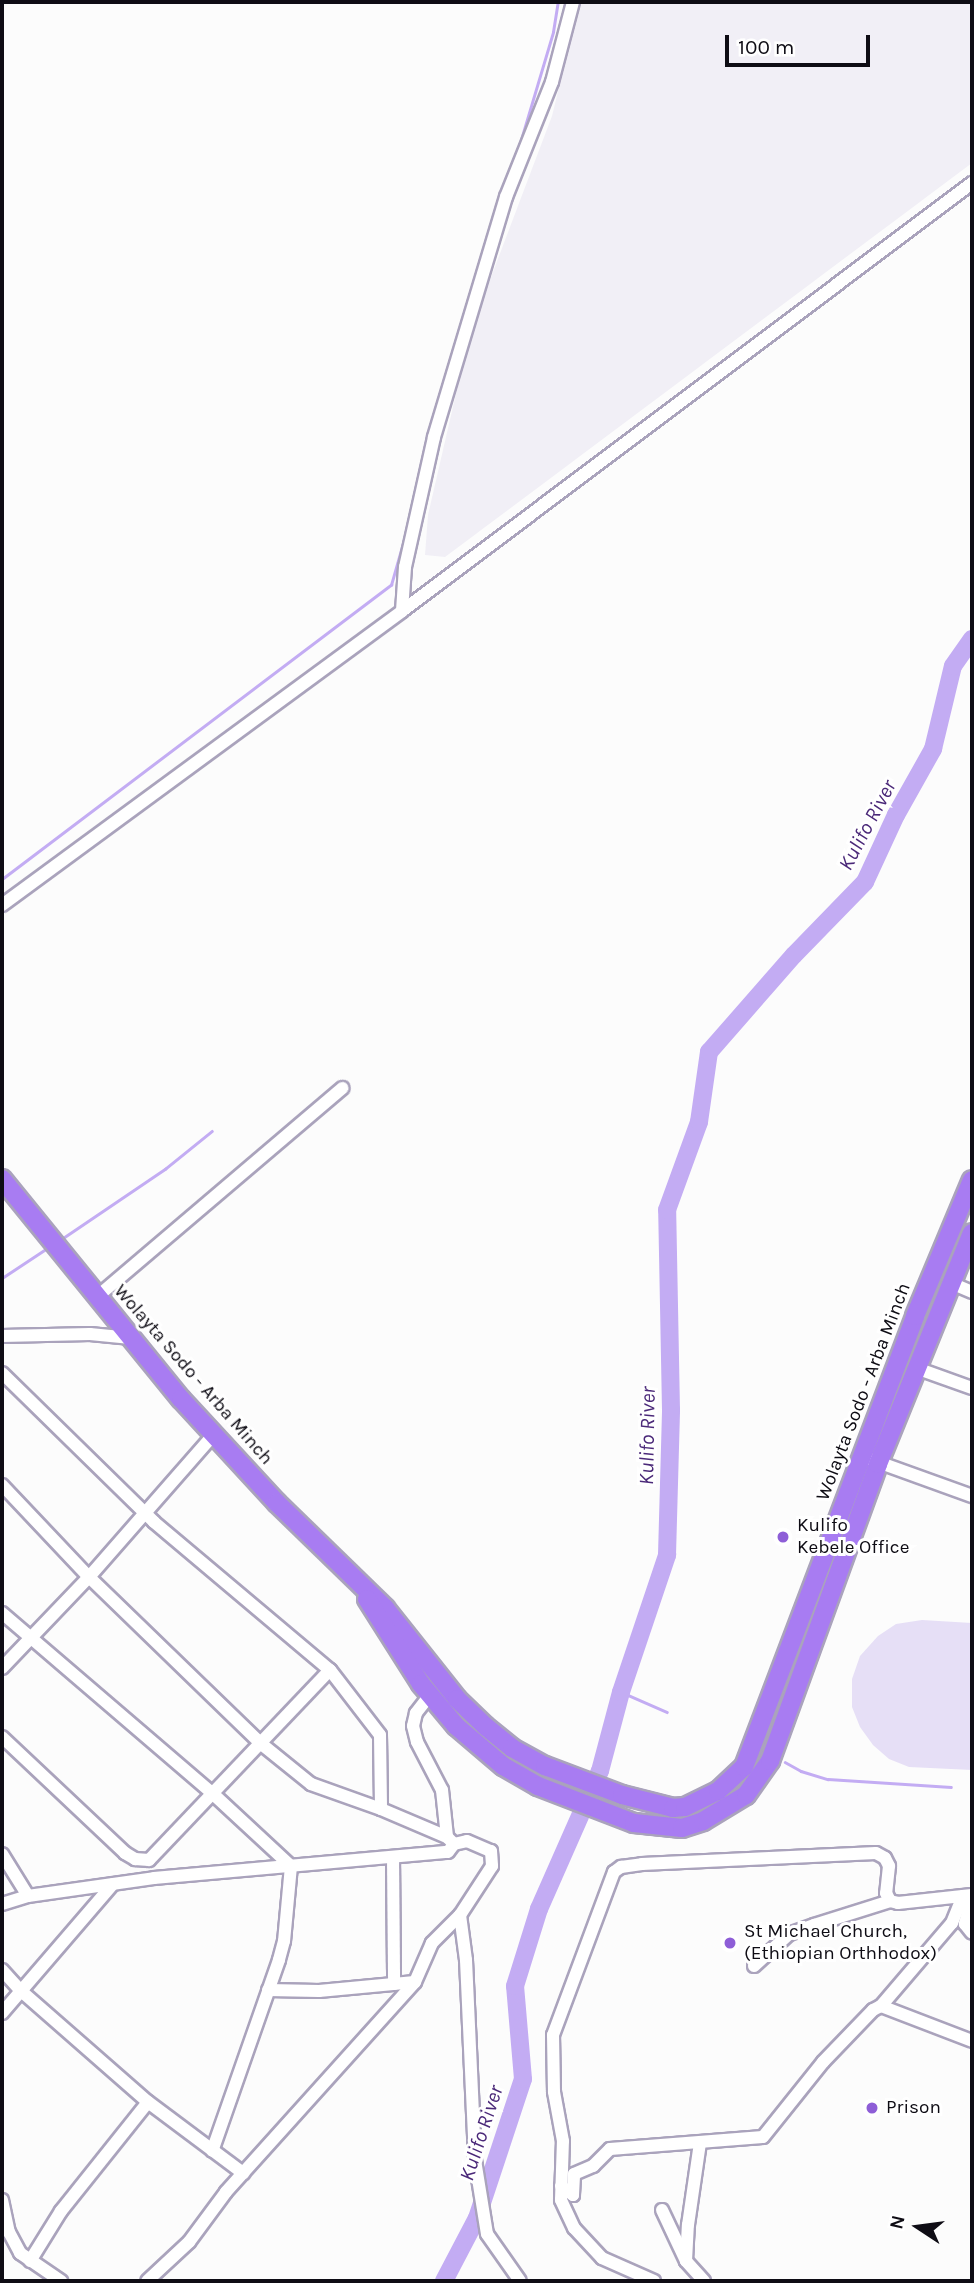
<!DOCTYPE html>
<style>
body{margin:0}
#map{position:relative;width:974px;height:2283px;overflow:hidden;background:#fcfcfc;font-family:Karla,sans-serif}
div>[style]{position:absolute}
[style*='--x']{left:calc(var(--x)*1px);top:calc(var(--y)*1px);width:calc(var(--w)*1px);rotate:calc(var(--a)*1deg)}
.built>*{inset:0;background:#f1eff6}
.green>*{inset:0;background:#e6dff6}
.stream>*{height:2.5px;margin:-1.25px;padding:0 1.25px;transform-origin:1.25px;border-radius:1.25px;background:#c3acf3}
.river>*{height:18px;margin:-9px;padding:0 9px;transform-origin:9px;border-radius:9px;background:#c3acf3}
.roads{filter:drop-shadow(2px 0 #aaa3bc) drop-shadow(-2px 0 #aaa3bc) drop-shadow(0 2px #aaa3bc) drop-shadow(0 -2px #aaa3bc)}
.minor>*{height:12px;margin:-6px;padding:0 6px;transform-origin:6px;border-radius:6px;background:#fff}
.highway>*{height:18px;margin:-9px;padding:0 9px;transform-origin:9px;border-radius:9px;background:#a87cf2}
.dots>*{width:19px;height:19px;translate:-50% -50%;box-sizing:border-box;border:4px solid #fff;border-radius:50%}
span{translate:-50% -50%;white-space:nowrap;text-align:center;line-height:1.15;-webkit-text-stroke:6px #fff;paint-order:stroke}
.street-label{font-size:19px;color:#0e0c14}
.poi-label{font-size:19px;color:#0e0c14}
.left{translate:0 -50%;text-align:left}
.water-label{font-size:21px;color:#4b2979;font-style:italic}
.frame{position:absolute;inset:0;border:4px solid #0e0c14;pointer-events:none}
.north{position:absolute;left:883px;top:2192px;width:70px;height:70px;-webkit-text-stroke:5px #fff;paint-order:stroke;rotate:283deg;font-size:19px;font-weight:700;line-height:28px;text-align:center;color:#0e0c14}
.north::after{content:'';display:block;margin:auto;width:24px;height:32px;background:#0e0c14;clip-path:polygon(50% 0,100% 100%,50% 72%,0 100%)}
.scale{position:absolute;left:725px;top:35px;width:145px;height:32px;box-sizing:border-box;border:4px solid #0e0c14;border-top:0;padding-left:9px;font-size:21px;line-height:24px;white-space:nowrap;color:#0e0c14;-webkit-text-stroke:5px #fff;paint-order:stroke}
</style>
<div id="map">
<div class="built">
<i style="clip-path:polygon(580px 2px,972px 2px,972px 163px,445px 557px,425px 555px,428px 515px,461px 372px,482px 301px,552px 116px)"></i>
</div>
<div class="green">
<i style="clip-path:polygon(922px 1620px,972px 1623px,972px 1770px,909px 1767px,889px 1759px,873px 1745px,860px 1727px,852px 1707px,852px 1679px,860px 1656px,878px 1636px,896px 1624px)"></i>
</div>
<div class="stream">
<i style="--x:517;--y:153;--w:126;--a:-73.4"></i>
<i style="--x:553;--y:32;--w:30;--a:-81"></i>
<i style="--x:2;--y:879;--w:488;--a:-37.1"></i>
<i style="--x:391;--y:585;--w:58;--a:-74.1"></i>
<i style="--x:60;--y:1240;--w:127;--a:-34.1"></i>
<i style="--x:165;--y:1169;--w:60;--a:-39"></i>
<i style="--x:2;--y:1278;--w:56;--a:-33.4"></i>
<i style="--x:621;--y:1692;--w:50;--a:23.5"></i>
<i style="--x:785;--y:1762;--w:18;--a:29"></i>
<i style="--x:801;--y:1771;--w:28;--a:17"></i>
<i style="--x:828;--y:1779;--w:123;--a:3.7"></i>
</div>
<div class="river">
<i style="--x:444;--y:2281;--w:71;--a:-62.4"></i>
<i style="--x:477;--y:2218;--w:146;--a:-71.7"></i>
<i style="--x:523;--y:2079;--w:93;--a:-94.9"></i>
<i style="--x:515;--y:1986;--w:81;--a:-72.7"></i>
<i style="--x:539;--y:1909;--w:151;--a:-66.2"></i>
<i style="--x:600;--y:1771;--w:82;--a:-75.1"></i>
<i style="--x:621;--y:1692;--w:145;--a:-71.4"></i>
<i style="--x:667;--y:1555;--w:145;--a:-88.4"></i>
<i style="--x:671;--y:1410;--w:200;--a:-91.1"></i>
<i style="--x:667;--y:1210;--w:94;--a:-70"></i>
<i style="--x:699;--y:1122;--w:71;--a:-81.9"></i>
<i style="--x:709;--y:1052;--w:129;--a:-48.8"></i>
<i style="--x:794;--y:955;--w:102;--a:-45.8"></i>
<i style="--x:865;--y:882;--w:74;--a:-65.2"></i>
<i style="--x:896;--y:815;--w:76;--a:-60.7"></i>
<i style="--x:933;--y:749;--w:85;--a:-76.5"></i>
<i style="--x:953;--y:666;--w:33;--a:-55"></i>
</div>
<div class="roads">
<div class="minor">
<i style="--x:402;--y:611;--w:44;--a:-86.1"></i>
<i style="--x:405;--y:567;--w:133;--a:-77.4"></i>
<i style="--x:434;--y:437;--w:251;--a:-73.3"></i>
<i style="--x:506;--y:197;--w:124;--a:-68.2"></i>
<i style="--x:552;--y:82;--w:83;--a:-75.3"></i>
<i style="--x:2;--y:905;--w:496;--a:-36.3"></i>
<i style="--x:402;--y:611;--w:713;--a:-36.9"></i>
<i style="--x:951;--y:1283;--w:23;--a:23"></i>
<i style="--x:98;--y:1296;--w:321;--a:-40.4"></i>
<i style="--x:2;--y:1336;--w:88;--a:-1.3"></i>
<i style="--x:90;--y:1334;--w:41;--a:5.6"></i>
<i style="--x:916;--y:1368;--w:59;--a:19.7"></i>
<i style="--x:2;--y:1373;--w:213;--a:44.4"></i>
<i style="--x:154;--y:1522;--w:230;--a:40.1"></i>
<i style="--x:330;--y:1670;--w:82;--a:52.4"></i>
<i style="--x:380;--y:1735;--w:74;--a:89.2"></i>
<i style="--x:861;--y:1456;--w:118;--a:19.8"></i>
<i style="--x:2;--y:1485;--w:127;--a:46.6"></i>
<i style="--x:89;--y:1577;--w:237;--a:44.1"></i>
<i style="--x:259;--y:1742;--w:67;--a:38.9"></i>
<i style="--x:311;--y:1784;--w:74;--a:19.7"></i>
<i style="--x:381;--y:1809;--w:72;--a:23"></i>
<i style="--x:447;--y:1837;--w:10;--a:45"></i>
<i style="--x:2;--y:1613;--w:275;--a:40.6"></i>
<i style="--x:211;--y:1792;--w:109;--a:42.8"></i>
<i style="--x:291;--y:1866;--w:75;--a:95.3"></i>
<i style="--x:284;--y:1941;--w:20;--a:105"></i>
<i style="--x:279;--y:1960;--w:202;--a:109.3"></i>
<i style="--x:2;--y:1668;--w:126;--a:-46.3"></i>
<i style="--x:89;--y:1577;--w:190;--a:-48.8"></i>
<i style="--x:430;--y:1695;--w:23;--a:128"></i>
<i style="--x:416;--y:1713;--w:13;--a:103"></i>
<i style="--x:413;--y:1726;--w:16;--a:76"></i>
<i style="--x:417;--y:1742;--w:54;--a:62.5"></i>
<i style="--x:442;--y:1790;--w:47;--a:83.9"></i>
<i style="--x:2;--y:1737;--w:169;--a:43.3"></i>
<i style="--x:125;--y:1853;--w:12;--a:31"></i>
<i style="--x:135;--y:1859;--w:14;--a:4"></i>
<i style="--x:2;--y:1854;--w:49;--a:58.2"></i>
<i style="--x:393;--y:1857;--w:127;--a:89.5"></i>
<i style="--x:149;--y:1860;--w:262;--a:-46.4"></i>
<i style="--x:972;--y:1899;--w:26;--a:106"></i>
<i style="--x:965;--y:1924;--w:11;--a:52"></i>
<i style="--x:2;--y:1904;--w:27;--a:-17"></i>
<i style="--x:28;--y:1896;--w:127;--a:-8.1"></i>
<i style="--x:154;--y:1878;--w:295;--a:-5.1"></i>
<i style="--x:448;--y:1852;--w:10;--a:-53"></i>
<i style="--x:454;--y:1844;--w:13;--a:-13"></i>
<i style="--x:467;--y:1841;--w:26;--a:23"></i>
<i style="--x:491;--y:1851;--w:15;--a:86"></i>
<i style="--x:492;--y:1866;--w:59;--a:123.1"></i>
<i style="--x:460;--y:1915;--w:40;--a:135"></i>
<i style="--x:432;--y:1943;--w:43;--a:113.6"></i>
<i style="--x:415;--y:1982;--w:283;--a:132"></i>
<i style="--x:226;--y:2192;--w:62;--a:126.5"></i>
<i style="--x:189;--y:2242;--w:57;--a:137.1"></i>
<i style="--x:460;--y:1915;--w:45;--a:82.4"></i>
<i style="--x:466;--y:1960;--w:200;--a:87.4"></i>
<i style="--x:475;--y:2160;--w:75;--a:80.8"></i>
<i style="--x:487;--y:2234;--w:57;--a:54.9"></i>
<i style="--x:754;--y:1966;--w:47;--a:-42.4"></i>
<i style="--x:789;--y:1934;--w:27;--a:-20"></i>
<i style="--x:814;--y:1925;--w:80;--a:-17.5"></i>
<i style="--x:890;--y:1901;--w:8;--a:14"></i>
<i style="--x:898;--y:1903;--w:74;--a:-6.2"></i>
<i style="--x:2;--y:1970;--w:27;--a:48"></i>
<i style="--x:20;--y:1990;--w:170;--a:41.2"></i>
<i style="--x:148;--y:2102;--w:119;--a:36.8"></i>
<i style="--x:268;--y:1990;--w:51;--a:1.1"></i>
<i style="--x:319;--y:1991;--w:96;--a:-5.4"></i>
<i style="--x:881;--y:2006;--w:109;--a:-49.5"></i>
<i style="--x:952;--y:1923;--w:29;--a:-68"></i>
<i style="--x:2;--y:2013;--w:170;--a:-49.3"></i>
<i style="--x:561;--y:2186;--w:15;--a:37"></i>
<i style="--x:573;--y:2195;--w:21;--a:-87"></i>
<i style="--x:574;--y:2174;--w:21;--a:-23"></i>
<i style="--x:593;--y:2166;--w:24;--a:-45"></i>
<i style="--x:610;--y:2149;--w:153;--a:-4.5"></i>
<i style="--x:763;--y:2137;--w:96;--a:-51.3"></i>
<i style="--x:823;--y:2062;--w:72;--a:-46.1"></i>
<i style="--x:873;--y:2010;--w:9;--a:-27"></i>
<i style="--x:881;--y:2006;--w:97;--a:21"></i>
<i style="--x:2;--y:2200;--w:33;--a:78"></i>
<i style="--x:9;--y:2232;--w:24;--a:62"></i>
<i style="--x:20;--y:2253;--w:50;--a:34.3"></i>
<i style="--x:662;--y:2210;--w:56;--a:64.8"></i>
<i style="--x:686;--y:2261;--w:27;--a:48"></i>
<i style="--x:30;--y:2261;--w:59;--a:-58.2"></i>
<i style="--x:61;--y:2211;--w:139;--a:-51.4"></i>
<i style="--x:686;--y:2261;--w:36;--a:-87"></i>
<i style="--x:688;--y:2225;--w:83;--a:-81.7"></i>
<i style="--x:654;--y:2281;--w:57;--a:-156.1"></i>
<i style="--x:602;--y:2258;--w:41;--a:-133"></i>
<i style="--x:574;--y:2228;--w:31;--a:-115"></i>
<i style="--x:561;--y:2200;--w:59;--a:-88.1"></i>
<i style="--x:563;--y:2141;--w:50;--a:-100.4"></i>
<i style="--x:554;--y:2092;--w:57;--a:-91"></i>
<i style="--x:553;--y:2035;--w:174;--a:-69.5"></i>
<i style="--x:614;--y:1872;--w:9;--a:-36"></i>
<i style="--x:621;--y:1867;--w:21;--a:-8"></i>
<i style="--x:642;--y:1864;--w:234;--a:-2.7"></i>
<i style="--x:876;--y:1853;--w:10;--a:29"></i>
<i style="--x:885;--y:1858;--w:9;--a:63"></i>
<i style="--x:889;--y:1866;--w:27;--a:96"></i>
<i style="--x:886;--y:1893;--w:9;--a:63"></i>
</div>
<div class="highway">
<i style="--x:2;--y:1179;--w:284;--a:50.9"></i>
<i style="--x:181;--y:1399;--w:142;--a:47.3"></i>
<i style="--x:277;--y:1503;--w:151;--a:44.2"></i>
<i style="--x:385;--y:1608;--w:116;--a:51.6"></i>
<i style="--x:457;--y:1699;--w:39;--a:44"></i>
<i style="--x:485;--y:1726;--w:35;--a:39"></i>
<i style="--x:512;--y:1748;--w:38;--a:29"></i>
<i style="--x:545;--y:1766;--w:82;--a:20.6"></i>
<i style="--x:622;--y:1795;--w:53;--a:14.3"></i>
<i style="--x:673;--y:1808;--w:12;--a:-5"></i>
<i style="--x:685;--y:1807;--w:37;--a:-26"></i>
<i style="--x:718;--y:1791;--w:35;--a:-43"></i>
<i style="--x:744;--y:1767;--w:482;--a:-69.2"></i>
<i style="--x:915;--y:1316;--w:147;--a:-67.3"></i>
<i style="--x:367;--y:1599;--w:101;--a:57.6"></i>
<i style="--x:421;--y:1684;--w:55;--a:50.2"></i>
<i style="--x:456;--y:1726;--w:62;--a:40.4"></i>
<i style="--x:503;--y:1766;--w:40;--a:29.7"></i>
<i style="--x:538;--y:1786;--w:103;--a:21.1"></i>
<i style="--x:634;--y:1823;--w:48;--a:5.9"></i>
<i style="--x:682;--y:1828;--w:22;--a:-18"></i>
<i style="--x:703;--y:1821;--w:50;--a:-31.2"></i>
<i style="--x:746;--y:1795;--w:42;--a:-54.8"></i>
<i style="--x:770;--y:1761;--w:316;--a:-70"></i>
<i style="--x:878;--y:1464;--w:249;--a:-67.9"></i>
</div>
</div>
<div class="dots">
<i style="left:783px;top:1537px;background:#8e5ed7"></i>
<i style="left:730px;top:1943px;background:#8e5ed7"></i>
<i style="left:872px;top:2108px;background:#8e5ed7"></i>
</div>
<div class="street-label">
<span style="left:193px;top:1375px;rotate:49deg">Wolayta Sodo - Arba Minch</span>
<span style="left:864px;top:1392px;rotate:-69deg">Wolayta Sodo - Arba Minch</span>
</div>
<div class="poi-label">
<span class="left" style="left:797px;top:1537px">Kulifo<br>Kebele Office</span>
<span class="left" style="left:744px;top:1943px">St Michael Church,<br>(Ethiopian Orthhodox)</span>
<span class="left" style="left:886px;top:2108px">Prison</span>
</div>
<div class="water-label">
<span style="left:867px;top:825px;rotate:-62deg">Kulifo River</span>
<span style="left:647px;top:1436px;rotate:-89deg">Kulifo River</span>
<span style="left:481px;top:2133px;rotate:-72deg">Kulifo River</span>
</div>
<div class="frame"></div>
<div class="north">N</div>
<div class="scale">100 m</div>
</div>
